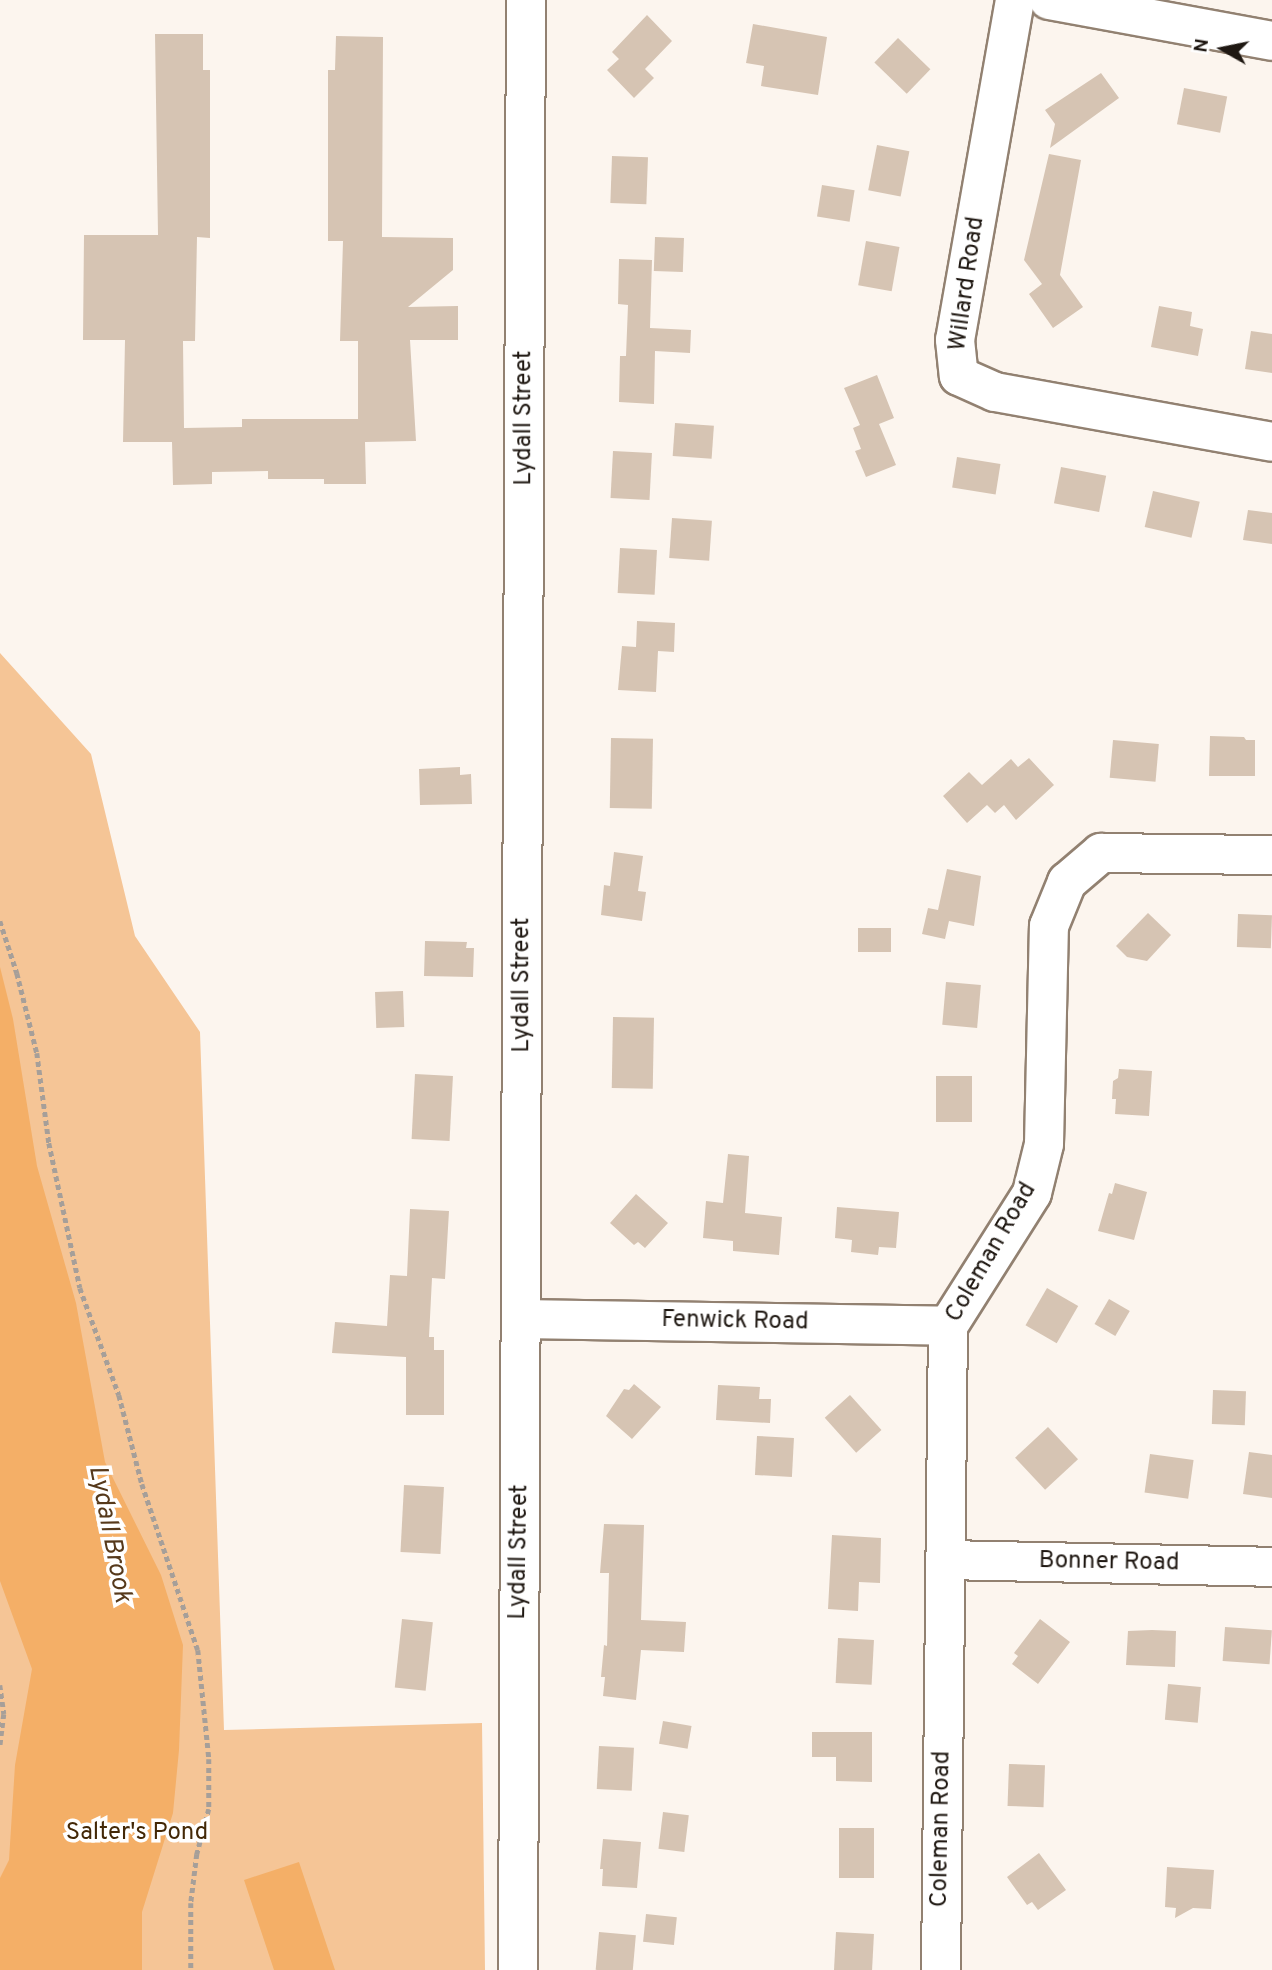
<!DOCTYPE html>
<style>
body{margin:0}
#map{position:relative;width:1272px;height:1970px;overflow:hidden;background:#fcf5ee;font-family:Overpass,sans-serif}
div>[style]{position:absolute}
[style*='--x']{left:calc(var(--x)*1px);top:calc(var(--y)*1px);width:calc(var(--w)*1px);rotate:calc(var(--a)*1deg)}
.green>*{inset:0;background:#f5c596}
.water>*{inset:0;background:#f4af67}
.building>*{inset:0;background:#d6c4b3;transform-origin:0 0}
.path>*{height:4.5px;margin-top:-2.25px;transform-origin:0;background:repeating-linear-gradient(90deg,#a69f99 0 5px,transparent 0 8.5px)}
.roads{filter:drop-shadow(2px 0 #928171) drop-shadow(-2px 0 #928171) drop-shadow(0 2px #928171) drop-shadow(0 -2px #928171)}
.minor>*{height:38px;margin:-19px;padding:0 19px;transform-origin:19px;border-radius:19px;background:#fff}
span{translate:-50% -50%;white-space:nowrap;text-align:center;line-height:1.15;-webkit-text-stroke:7px #fff;paint-order:stroke}
.street-label{font-size:24px;color:#1f1812}
.park-label{font-size:24px;color:#432807}
.water-label{font-size:26px;color:#56391b;font-style:italic}
.north{position:absolute;left:1188px;top:14px;width:70px;height:70px;-webkit-text-stroke:5px #fff;paint-order:stroke;rotate:279deg;font-size:19px;font-weight:700;line-height:28px;text-align:center;color:#1f1812}
.north::after{content:'';display:block;margin:auto;width:24px;height:32px;background:#1f1812;clip-path:polygon(50% 0,100% 100%,50% 72%,0 100%)}
</style>
<div id="map">
<div class="green">
<i style="clip-path:polygon(0 653px,91px 754px,135px 936px,200px 1032px,224px 1730px,482px 1723px,485px 1970px,0 1970px)"></i>
</div>
<div class="water">
<i style="clip-path:polygon(0 967px,13px 1019px,37px 1166px,76px 1303px,105px 1462px,161px 1575px,183px 1645px,179px 1750px,173px 1813px,142px 1912px,142px 1970px,0 1970px,0 1878px,9px 1860px,15px 1765px,32px 1669px,0 1581px)"></i>
<i style="clip-path:polygon(299px 1862px,335px 1970px,274px 1970px,244px 1880px)"></i>
</div>
<div class="building">
<i style="clip-path:polygon(647px 15px,672px 41px,645px 69px,654px 78px,634px 98px,607px 70px,619px 59px,612px 52px)"></i>
<i style="clip-path:polygon(753px 24px,827px 37px,818px 95px,761px 86px,764px 66px,746px 63px)"></i>
<i style="clip-path:polygon(155px 34px,203px 34px,203px 70px,210px 70px,210px 238px,197px 237px,195px 341px,183px 341px,184px 428px,242px 427px,242px 419px,358px 419px,358px 341px,340px 341px,343px 241px,328px 241px,328px 70px,335px 70px,336px 36px,383px 37px,382px 237px,453px 238px,453px 270px,408px 307px,458px 306px,458px 340px,410px 340px,416px 441px,365px 442px,366px 484px,324px 484px,324px 479px,268px 479px,268px 471px,212px 472px,212px 484px,173px 485px,172px 442px,123px 442px,125px 340px,83px 340px,84px 235px,158px 235px)"></i>
<i style="left:898px;top:38px;width:45px;height:34px;rotate:44deg"></i>
<i style="clip-path:polygon(1101px 73px,1119px 98px,1050px 148px,1055px 124px,1045px 110px)"></i>
<i style="left:1184px;top:88px;width:44px;height:37px;rotate:11deg"></i>
<i style="left:877px;top:145px;width:33px;height:46px;rotate:11deg"></i>
<i style="clip-path:polygon(1049px 154px,1081px 160px,1060px 275px,1083px 307px,1053px 328px,1029px 294px,1042px 284px,1024px 260px)"></i>
<i style="left:612px;top:156px;width:36px;height:47px;rotate:2deg"></i>
<i style="left:822px;top:185px;width:33px;height:32px;rotate:9deg"></i>
<i style="left:655px;top:237px;width:29px;height:34px;rotate:2deg"></i>
<i style="left:866px;top:241px;width:34px;height:45px;rotate:10deg"></i>
<i style="clip-path:polygon(619px 259px,652px 260px,650px 328px,691px 330px,690px 353px,655px 351px,654px 404px,619px 402px,620px 356px,626px 356px,628px 305px,618px 304px)"></i>
<i style="clip-path:polygon(1159px 306px,1192px 312px,1190px 326px,1203px 329px,1198px 356px,1151px 347px)"></i>
<i style="clip-path:polygon(1251px 331px,1272px 334px,1272px 373px,1245px 369px)"></i>
<i style="clip-path:polygon(877px 375px,894px 418px,879px 424px,896px 465px,866px 477px,855px 451px,861px 449px,853px 428px,860px 425px,844px 388px)"></i>
<i style="left:675px;top:423px;width:39px;height:33px;rotate:4deg"></i>
<i style="left:613px;top:451px;width:39px;height:47px;rotate:3deg"></i>
<i style="left:957px;top:457px;width:44px;height:31px;rotate:9deg"></i>
<i style="left:1061px;top:467px;width:46px;height:37px;rotate:11deg"></i>
<i style="left:1153px;top:491px;width:48px;height:37px;rotate:13deg"></i>
<i style="clip-path:polygon(1248px 510px,1272px 513px,1272px 544px,1243px 540px)"></i>
<i style="left:672px;top:518px;width:40px;height:40px;rotate:4deg"></i>
<i style="left:620px;top:548px;width:37px;height:45px;rotate:3deg"></i>
<i style="clip-path:polygon(637px 621px,675px 623px,674px 652px,658px 651px,656px 692px,618px 690px,622px 646px,636px 647px)"></i>
<i style="clip-path:polygon(1210px 736px,1244px 737px,1246px 740px,1255px 740px,1255px 776px,1209px 776px)"></i>
<i style="left:611px;top:738px;width:42px;height:70px;rotate:1deg"></i>
<i style="left:1113px;top:740px;width:46px;height:38px;rotate:5deg"></i>
<i style="clip-path:polygon(1029px 758px,1054px 785px,1016px 820px,1004px 805px,995px 813px,987px 805px,967px 823px,943px 796px,969px 772px,982px 785px,1011px 759px,1018px 767px)"></i>
<i style="clip-path:polygon(460px 767px,460px 775px,471px 774px,472px 804px,420px 805px,419px 769px)"></i>
<i style="clip-path:polygon(614px 852px,643px 856px,638px 891px,646px 892px,642px 921px,601px 915px,604px 885px,610px 886px)"></i>
<i style="clip-path:polygon(947px 869px,981px 876px,974px 926px,949px 921px,945px 939px,922px 934px,928px 908px,938px 910px)"></i>
<i style="clip-path:polygon(1148px 913px,1171px 935px,1147px 961px,1127px 957px,1116px 946px)"></i>
<i style="left:1238px;top:914px;width:34px;height:33px;rotate:2deg"></i>
<i style="left:858px;top:928px;width:33px;height:24px"></i>
<i style="clip-path:polygon(425px 941px,467px 942px,466px 948px,474px 948px,473px 977px,424px 976px)"></i>
<i style="left:946px;top:982px;width:35px;height:43px;rotate:5deg"></i>
<i style="left:403px;top:991px;width:36px;height:28px;rotate:88deg"></i>
<i style="left:613px;top:1017px;width:41px;height:71px;rotate:1deg"></i>
<i style="clip-path:polygon(1119px 1069px,1152px 1071px,1149px 1116px,1115px 1114px,1116px 1099px,1112px 1099px,1113px 1081px,1118px 1078px)"></i>
<i style="left:415px;top:1074px;width:38px;height:65px;rotate:3deg"></i>
<i style="left:936px;top:1076px;width:36px;height:46px"></i>
<i style="clip-path:polygon(728px 1154px,749px 1156px,745px 1213px,782px 1217px,779px 1255px,733px 1251px,733px 1241px,703px 1238px,706px 1201px,723px 1203px)"></i>
<i style="clip-path:polygon(1115px 1183px,1147px 1192px,1134px 1240px,1098px 1231px,1109px 1193px,1112px 1194px)"></i>
<i style="clip-path:polygon(636px 1194px,668px 1223px,645px 1248px,638px 1242px,634px 1245px,610px 1223px)"></i>
<i style="clip-path:polygon(837px 1207px,899px 1212px,896px 1248px,879px 1247px,878px 1255px,851px 1252px,852px 1240px,835px 1238px)"></i>
<i style="clip-path:polygon(410px 1209px,449px 1211px,445px 1279px,432px 1278px,429px 1337px,434px 1337px,434px 1350px,444px 1350px,444px 1415px,406px 1415px,406px 1357px,332px 1353px,335px 1322px,387px 1326px,390px 1275px,407px 1276px)"></i>
<i style="left:1047px;top:1288px;width:36px;height:43px;rotate:30deg"></i>
<i style="left:1109px;top:1299px;width:24px;height:29px;rotate:30deg"></i>
<i style="clip-path:polygon(634px 1384px,661px 1407px,632px 1439px,606px 1416px,624px 1389px,629px 1390px)"></i>
<i style="clip-path:polygon(718px 1385px,760px 1387px,759px 1399px,771px 1399px,770px 1423px,716px 1420px)"></i>
<i style="left:1213px;top:1390px;width:33px;height:34px;rotate:2deg"></i>
<i style="left:850px;top:1395px;width:47px;height:34px;rotate:48deg"></i>
<i style="left:1048px;top:1427px;width:44px;height:45px;rotate:47deg"></i>
<i style="left:757px;top:1436px;width:37px;height:39px;rotate:3deg"></i>
<i style="clip-path:polygon(1249px 1452px,1272px 1455px,1272px 1498px,1243px 1494px)"></i>
<i style="left:1150px;top:1454px;width:44px;height:39px;rotate:8deg"></i>
<i style="left:404px;top:1485px;width:40px;height:67px;rotate:3deg"></i>
<i style="clip-path:polygon(604px 1524px,644px 1525px,641px 1620px,686px 1622px,684px 1652px,641px 1650px,636px 1700px,603px 1696px,605px 1677px,601px 1677px,604px 1645px,607px 1646px,609px 1573px,600px 1573px)"></i>
<i style="clip-path:polygon(832px 1535px,881px 1538px,880px 1583px,859px 1582px,858px 1611px,828px 1609px)"></i>
<i style="left:402px;top:1619px;width:31px;height:69px;rotate:6deg"></i>
<i style="clip-path:polygon(1040px 1619px,1070px 1642px,1038px 1684px,1012px 1664px,1018px 1656px,1014px 1653px)"></i>
<i style="left:1225px;top:1627px;width:47px;height:34px;rotate:4deg"></i>
<i style="clip-path:polygon(1152px 1630px,1176px 1631px,1175px 1667px,1126px 1665px,1128px 1631px)"></i>
<i style="left:838px;top:1638px;width:36px;height:45px;rotate:3deg"></i>
<i style="left:1168px;top:1684px;width:33px;height:36px;rotate:5deg"></i>
<i style="left:663px;top:1721px;width:29px;height:23px;rotate:10deg"></i>
<i style="clip-path:polygon(812px 1732px,872px 1732px,872px 1782px,836px 1781px,836px 1757px,812px 1757px)"></i>
<i style="left:599px;top:1746px;width:35px;height:43px;rotate:3deg"></i>
<i style="left:1009px;top:1764px;width:36px;height:42px;rotate:2deg"></i>
<i style="left:663px;top:1812px;width:26px;height:37px;rotate:7deg"></i>
<i style="left:839px;top:1828px;width:35px;height:50px"></i>
<i style="clip-path:polygon(603px 1839px,641px 1842px,637px 1888px,602px 1886px,603px 1869px,600px 1869px)"></i>
<i style="clip-path:polygon(1039px 1853px,1066px 1890px,1038px 1910px,1032px 1902px,1027px 1905px,1007px 1877px)"></i>
<i style="clip-path:polygon(1167px 1867px,1214px 1870px,1211px 1909px,1193px 1908px,1175px 1918px,1176px 1908px,1165px 1907px)"></i>
<i style="left:646px;top:1914px;width:31px;height:28px;rotate:6deg"></i>
<i style="left:599px;top:1932px;width:37px;height:38px;rotate:5deg"></i>
<i style="left:836px;top:1932px;width:38px;height:38px;rotate:3deg"></i>
</div>
<div class="path">
<i style="--x:0;--y:921;--w:55;--a:71.9"></i>
<i style="--x:17;--y:973;--w:82;--a:76"></i>
<i style="--x:37;--y:1053;--w:91;--a:82.4"></i>
<i style="--x:49;--y:1143;--w:148;--a:77.9"></i>
<i style="--x:80;--y:1288;--w:114;--a:70"></i>
<i style="--x:119;--y:1395;--w:92;--a:75.5"></i>
<i style="--x:142;--y:1484;--w:175;--a:71.4"></i>
<i style="--x:198;--y:1650;--w:110;--a:84.2"></i>
<i style="--x:209;--y:1759;--w:50;--a:90"></i>
<i style="--x:209;--y:1809;--w:47;--a:104.9"></i>
<i style="--x:197;--y:1854;--w:49;--a:97"></i>
<i style="--x:191;--y:1903;--w:67;--a:90"></i>
<i style="--x:0;--y:1685;--w:29;--a:82"></i>
<i style="--x:4;--y:1714;--w:33;--a:97"></i>
</div>
<div class="roads">
<div class="minor">
<i style="--x:1015;--y:0;--w:345;--a:100"></i>
<i style="--x:955;--y:340;--w:36;--a:84"></i>
<i style="--x:959;--y:376;--w:39;--a:24"></i>
<i style="--x:995;--y:392;--w:281;--a:10.2"></i>
<i style="--x:1049;--y:0;--w:227;--a:10.4"></i>
<i style="--x:523;--y:1319;--w:425;--a:0.9"></i>
<i style="--x:945;--y:1560;--w:327;--a:1.2"></i>
<i style="--x:518;--y:1970;--w:1970;--a:-89.77"></i>
<i style="--x:941;--y:1970;--w:644;--a:-89.38"></i>
<i style="--x:948;--y:1326;--w:157;--a:-57.7"></i>
<i style="--x:1032;--y:1193;--w:50;--a:-76.2"></i>
<i style="--x:1044;--y:1144;--w:218;--a:-88.7"></i>
<i style="--x:1049;--y:926;--w:48;--a:-67.8"></i>
<i style="--x:1067;--y:882;--w:45;--a:-40.5"></i>
<i style="--x:1101;--y:853;--w:171;--a:0.7"></i>
</div>
</div>
<div class="street-label">
<span style="left:968px;top:284px;rotate:-82deg">Willard Road</span>
<span style="left:525px;top:418px;rotate:-90deg">Lydall Street</span>
<span style="left:523px;top:985px;rotate:-90deg">Lydall Street</span>
<span style="left:992px;top:1253px;rotate:-60deg">Coleman Road</span>
<span style="left:735px;top:1322px;rotate:1deg">Fenwick Road</span>
<span style="left:520px;top:1552px;rotate:-89deg">Lydall Street</span>
<span style="left:1109px;top:1563px;rotate:1deg">Bonner Road</span>
<span style="left:942px;top:1829px;rotate:-89deg">Coleman Road</span>
</div>
<div class="park-label">
<span style="left:137px;top:1834px">Salter's Pond</span>
</div>
<div class="water-label">
<span style="left:109px;top:1534px;rotate:79deg">Lydall Brook</span>
</div>
<div class="north">N</div>
</div>
